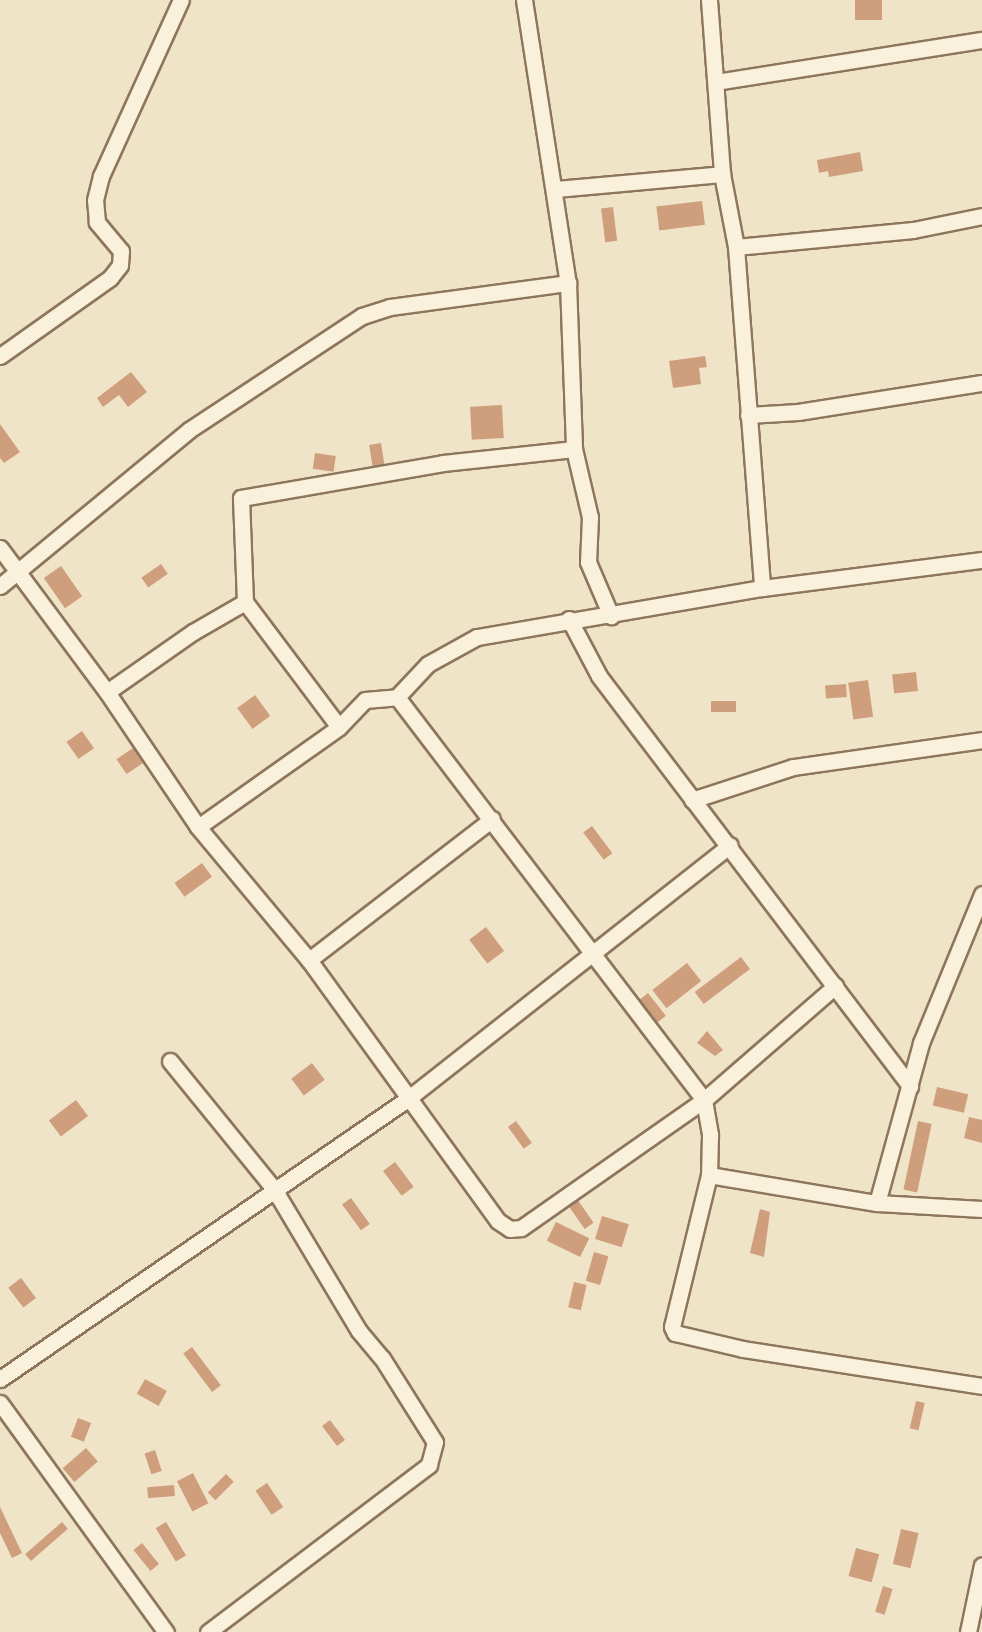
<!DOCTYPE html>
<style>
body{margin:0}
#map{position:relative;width:982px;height:1632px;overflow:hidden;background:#f0e4c8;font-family:Spectral,serif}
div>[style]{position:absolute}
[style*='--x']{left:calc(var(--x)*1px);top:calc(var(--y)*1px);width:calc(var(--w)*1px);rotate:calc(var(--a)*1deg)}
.building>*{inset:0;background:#cf9f7d;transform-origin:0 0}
.roads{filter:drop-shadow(2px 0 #8d765c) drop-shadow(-2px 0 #8d765c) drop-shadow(0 2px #8d765c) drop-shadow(0 -2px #8d765c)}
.minor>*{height:15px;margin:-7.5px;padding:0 7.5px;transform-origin:7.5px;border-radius:7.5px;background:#faf1dc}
span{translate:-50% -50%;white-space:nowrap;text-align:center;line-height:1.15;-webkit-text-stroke:8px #f7eed8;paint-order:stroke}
</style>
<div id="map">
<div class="building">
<i style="left:855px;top:0;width:27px;height:20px"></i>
<i style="clip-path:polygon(860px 152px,863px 171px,829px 177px,828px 171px,819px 173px,817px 160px)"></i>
<i style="left:702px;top:201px;width:24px;height:46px;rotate:83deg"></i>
<i style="left:613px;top:207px;width:34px;height:12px;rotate:83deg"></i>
<i style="clip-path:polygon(705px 356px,707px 367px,699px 368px,701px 384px,673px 388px,669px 361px)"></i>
<i style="clip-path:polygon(131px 372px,147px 392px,128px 407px,119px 395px,103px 407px,97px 398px)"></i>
<i style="left:502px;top:405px;width:33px;height:32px;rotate:87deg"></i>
<i style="clip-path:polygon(0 424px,20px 452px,4px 463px,0 458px)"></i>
<i style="left:381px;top:443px;width:24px;height:12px;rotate:81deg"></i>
<i style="left:315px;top:453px;width:21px;height:16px;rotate:8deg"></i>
<i style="left:161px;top:564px;width:12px;height:24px;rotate:55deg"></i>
<i style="left:61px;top:566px;width:37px;height:21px;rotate:55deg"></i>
<i style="left:916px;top:672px;width:19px;height:24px;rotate:84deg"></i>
<i style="left:868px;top:680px;width:37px;height:20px;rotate:82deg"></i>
<i style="left:846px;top:684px;width:13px;height:21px;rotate:86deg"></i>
<i style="left:255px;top:695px;width:26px;height:22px;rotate:54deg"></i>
<i style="left:736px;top:701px;width:11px;height:25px;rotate:90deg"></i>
<i style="left:82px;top:731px;width:21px;height:19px;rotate:55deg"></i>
<i style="left:133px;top:748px;width:18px;height:20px;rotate:56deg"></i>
<i style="left:592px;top:826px;width:34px;height:11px;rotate:53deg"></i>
<i style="left:202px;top:863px;width:17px;height:34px;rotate:54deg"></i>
<i style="left:486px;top:927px;width:30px;height:21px;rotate:53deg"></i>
<i style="left:741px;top:957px;width:15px;height:58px;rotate:53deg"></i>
<i style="left:687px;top:963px;width:23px;height:44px;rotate:52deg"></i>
<i style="left:648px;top:993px;width:29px;height:11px;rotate:52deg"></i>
<i style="clip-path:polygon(707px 1031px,723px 1050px,715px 1056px,697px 1043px)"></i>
<i style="left:312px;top:1063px;width:21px;height:26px;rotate:53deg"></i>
<i style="left:937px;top:1087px;width:32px;height:19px;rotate:13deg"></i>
<i style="left:76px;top:1100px;width:20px;height:34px;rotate:53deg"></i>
<i style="clip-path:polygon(969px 1117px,982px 1120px,982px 1143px,964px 1138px)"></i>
<i style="left:516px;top:1121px;width:27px;height:10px;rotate:54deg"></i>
<i style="left:918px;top:1121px;width:14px;height:70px;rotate:12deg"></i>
<i style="left:395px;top:1162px;width:31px;height:15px;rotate:53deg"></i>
<i style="left:351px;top:1198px;width:32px;height:11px;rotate:54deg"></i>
<i style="left:577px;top:1199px;width:29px;height:11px;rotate:55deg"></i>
<i style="clip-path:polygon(760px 1209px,770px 1212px,764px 1257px,750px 1253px)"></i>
<i style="left:602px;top:1216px;width:28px;height:24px;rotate:17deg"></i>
<i style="left:556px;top:1222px;width:37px;height:21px;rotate:26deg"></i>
<i style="left:594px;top:1252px;width:15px;height:30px;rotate:16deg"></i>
<i style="left:21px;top:1278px;width:25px;height:16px;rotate:53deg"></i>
<i style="left:574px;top:1282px;width:13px;height:26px;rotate:13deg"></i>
<i style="left:192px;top:1347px;width:48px;height:11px;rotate:53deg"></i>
<i style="left:145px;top:1379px;width:25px;height:17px;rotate:29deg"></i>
<i style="left:916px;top:1401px;width:9px;height:28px;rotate:13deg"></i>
<i style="left:78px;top:1418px;width:14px;height:20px;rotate:21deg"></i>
<i style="left:330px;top:1420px;width:25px;height:10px;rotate:53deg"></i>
<i style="left:86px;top:1448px;width:18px;height:31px;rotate:49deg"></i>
<i style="left:155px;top:1450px;width:22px;height:11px;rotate:72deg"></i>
<i style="left:193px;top:1473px;width:34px;height:18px;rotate:63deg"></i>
<i style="left:226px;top:1474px;width:11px;height:26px;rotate:45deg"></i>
<i style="left:267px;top:1483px;width:29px;height:14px;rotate:56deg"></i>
<i style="left:174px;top:1485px;width:11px;height:27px;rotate:85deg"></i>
<i style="clip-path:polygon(0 1507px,22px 1553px,12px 1558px,0 1533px)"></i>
<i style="left:62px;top:1522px;width:9px;height:49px;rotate:49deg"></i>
<i style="left:166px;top:1522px;width:39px;height:12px;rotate:59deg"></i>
<i style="left:901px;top:1529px;width:18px;height:36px;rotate:13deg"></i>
<i style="left:142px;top:1543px;width:27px;height:11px;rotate:51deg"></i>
<i style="left:856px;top:1548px;width:24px;height:29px;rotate:15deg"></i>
<i style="left:883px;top:1586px;width:10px;height:27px;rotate:17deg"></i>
</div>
<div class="roads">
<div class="minor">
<i style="--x:524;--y:0;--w:286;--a:81.2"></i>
<i style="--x:568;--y:283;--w:166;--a:87.9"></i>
<i style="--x:574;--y:449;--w:70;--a:76.8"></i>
<i style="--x:590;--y:517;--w:45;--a:92.5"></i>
<i style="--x:588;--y:562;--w:59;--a:66.9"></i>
<i style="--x:709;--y:0;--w:174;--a:85.7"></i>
<i style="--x:722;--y:174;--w:74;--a:79.1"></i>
<i style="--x:736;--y:247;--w:342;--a:85.6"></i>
<i style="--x:716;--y:82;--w:269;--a:-9"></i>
<i style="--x:555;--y:189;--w:168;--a:-5.1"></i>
<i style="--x:736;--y:247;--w:178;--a:-5.5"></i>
<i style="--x:913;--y:230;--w:70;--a:-11.5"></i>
<i style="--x:0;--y:356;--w:135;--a:-35.3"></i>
<i style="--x:110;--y:278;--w:16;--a:-52"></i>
<i style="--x:120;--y:265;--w:14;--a:-86"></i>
<i style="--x:121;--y:251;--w:38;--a:-130"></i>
<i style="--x:97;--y:222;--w:22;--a:-95"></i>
<i style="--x:95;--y:200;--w:25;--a:-76"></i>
<i style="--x:101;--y:176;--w:193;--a:-65.6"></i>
<i style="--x:748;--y:415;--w:50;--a:-3.4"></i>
<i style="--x:798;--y:412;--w:186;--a:-9"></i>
<i style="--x:0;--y:548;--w:179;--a:53.4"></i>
<i style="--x:107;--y:692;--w:163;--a:56"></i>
<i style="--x:198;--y:827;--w:173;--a:50.2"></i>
<i style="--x:309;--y:960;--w:322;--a:54.1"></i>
<i style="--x:498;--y:1221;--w:14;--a:34"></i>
<i style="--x:510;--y:1229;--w:11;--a:-5"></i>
<i style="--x:521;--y:1228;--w:223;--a:-35"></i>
<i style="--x:704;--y:1100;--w:174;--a:-41"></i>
<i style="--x:0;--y:586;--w:245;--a:-39.5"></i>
<i style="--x:189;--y:430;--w:207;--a:-33.4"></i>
<i style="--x:362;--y:316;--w:29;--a:-18"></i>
<i style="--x:390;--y:307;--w:180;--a:-7.7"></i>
<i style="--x:569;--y:619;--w:64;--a:62.2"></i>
<i style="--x:599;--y:676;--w:515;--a:52.82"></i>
<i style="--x:107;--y:692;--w:105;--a:-34.9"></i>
<i style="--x:193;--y:632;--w:60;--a:-30"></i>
<i style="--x:397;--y:697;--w:507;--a:52.7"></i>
<i style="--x:704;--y:1100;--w:36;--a:80"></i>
<i style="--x:710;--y:1135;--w:40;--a:91.4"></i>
<i style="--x:709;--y:1175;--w:156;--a:103.7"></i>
<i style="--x:672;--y:1327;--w:7;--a:63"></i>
<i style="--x:675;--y:1333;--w:70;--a:13.2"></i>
<i style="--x:743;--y:1349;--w:242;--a:8.8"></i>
<i style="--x:339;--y:727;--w:156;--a:-126.9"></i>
<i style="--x:245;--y:602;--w:104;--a:-92.2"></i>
<i style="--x:241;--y:498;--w:205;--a:-9.8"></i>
<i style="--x:443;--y:463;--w:132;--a:-6.1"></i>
<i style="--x:692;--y:800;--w:106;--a:-18.1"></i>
<i style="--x:793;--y:767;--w:191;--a:-8.1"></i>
<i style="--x:198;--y:827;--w:173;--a:-35.3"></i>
<i style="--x:339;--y:727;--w:37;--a:-46"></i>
<i style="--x:365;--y:700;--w:32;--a:-5"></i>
<i style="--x:397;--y:697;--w:45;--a:-46.8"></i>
<i style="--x:428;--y:664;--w:56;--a:-28.9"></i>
<i style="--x:477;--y:637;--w:289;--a:-9.8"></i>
<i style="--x:762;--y:588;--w:222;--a:-7.3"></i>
<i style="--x:309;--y:960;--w:231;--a:-37.6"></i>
<i style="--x:170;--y:1061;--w:165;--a:50.9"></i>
<i style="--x:274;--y:1189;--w:165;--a:59.1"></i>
<i style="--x:359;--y:1331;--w:35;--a:50"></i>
<i style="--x:382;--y:1358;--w:99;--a:57.8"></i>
<i style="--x:435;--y:1442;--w:24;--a:105"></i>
<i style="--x:429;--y:1465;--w:277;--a:142.9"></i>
<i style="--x:709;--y:1175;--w:170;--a:9.5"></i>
<i style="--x:877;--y:1203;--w:105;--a:3.3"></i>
<i style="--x:877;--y:1203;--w:166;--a:-74.6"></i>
<i style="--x:921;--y:1043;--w:161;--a:-67.7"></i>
<i style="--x:0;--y:1379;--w:498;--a:-34.5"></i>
<i style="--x:410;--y:1097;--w:407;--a:-38.2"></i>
<i style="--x:0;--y:1403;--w:283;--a:54.1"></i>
<i style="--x:968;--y:1632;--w:68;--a:-78.2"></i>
</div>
</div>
</div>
